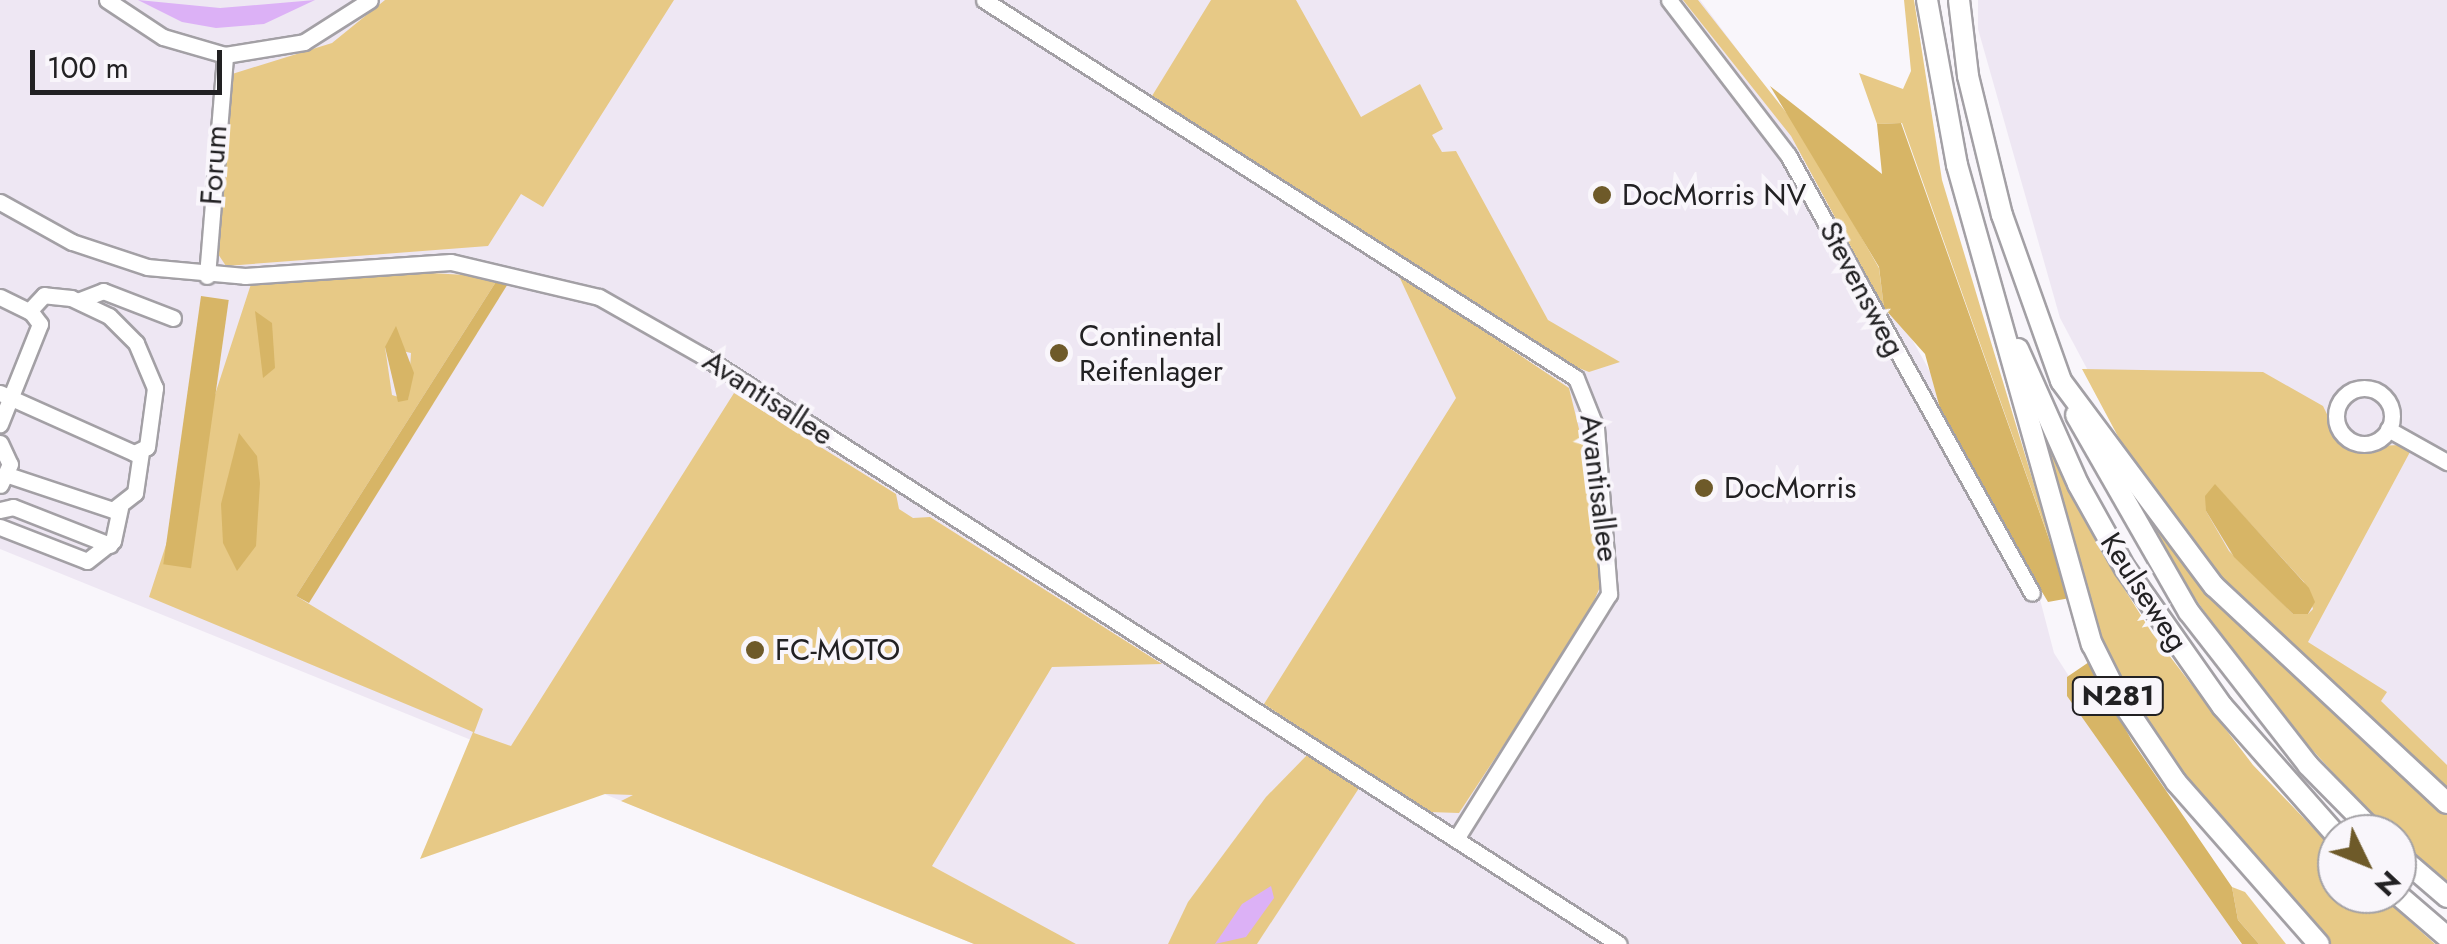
<!DOCTYPE html>
<style>
body{margin:0}
#map{position:relative;width:2447px;height:944px;overflow:hidden;background:#f9f6fb;font-family:Jost,sans-serif}
div>[style]{position:absolute}
[style*='--x']{left:calc(var(--x)*1px);top:calc(var(--y)*1px);width:calc(var(--w)*1px);rotate:calc(var(--a)*1deg)}
.built>*{inset:0;background:#eee7f3}
.green>*{inset:0;background:#e7c986}
.forest>*{inset:0;background:#d7b566;transform-origin:0 0}
.water>*{inset:0;background:#dcb1f6}
.roads{filter:drop-shadow(2px 0 #a3a0a5) drop-shadow(-2px 0 #a3a0a5) drop-shadow(0 2px #a3a0a5) drop-shadow(0 -2px #a3a0a5)}
.minor>*{height:15px;margin:-7.5px;padding:0 7.5px;transform-origin:7.5px;border-radius:7.5px;background:#fff}
.minor>.ring{margin:-7.5px;padding:0;box-sizing:content-box;background:none;border:15px solid #fff;border-radius:50%}
.highway>*{height:20px;margin:-10px;padding:0 10px;transform-origin:10px;border-radius:10px;background:#fff}
.dots>*{width:28px;height:28px;translate:-50% -50%;box-sizing:border-box;border:5px solid #f9f6fb;border-radius:50%}
span{translate:-50% -50%;white-space:nowrap;text-align:center;line-height:1.15;-webkit-text-stroke:8px #f9f6fb;paint-order:stroke}
.shield-label span{padding:2px 8px;background:#f9f6fb;border:2px solid;border-radius:8px;-webkit-text-stroke-width:0}
.shield-label{font-size:28px;color:#222123;font-weight:700}
.street-label{font-size:30px;color:#222123}
.poi-label{font-size:30px;color:#222123}
.left{translate:0 -50%;text-align:left}
.north{position:absolute;left:2317px;top:814px;width:100px;height:100px;box-sizing:border-box;background:#f9f6fb;border:2px solid #a3a1a5;border-radius:50%;rotate:133deg;font-size:28px;font-weight:700;line-height:40px;text-align:center;color:#222123}
.north::after{content:'';display:block;margin:auto;width:35px;height:45px;background:#6e5a29;clip-path:polygon(50% 0,100% 100%,50% 72%,0 100%)}
.scale{position:absolute;left:30px;top:50px;width:192px;height:45px;box-sizing:border-box;border:5px solid #222123;border-top:0;padding-left:12px;font-size:30px;line-height:35px;white-space:nowrap;color:#222123;-webkit-text-stroke:8px #f9f6fb;paint-order:stroke}
</style>
<div id="map">
<div class="built">
<i style="clip-path:polygon(0 0,1700px 0,1745px 60px,1865px 255px,2025px 542px,2054px 653px,2241px 944px,974px 944px,0 549px)"></i>
<i style="clip-path:polygon(1978px 0,2447px 0,2447px 770px,2242px 610px,2160px 506px,2060px 318px,1978px 29px)"></i>
</div>
<div class="green">
<i style="clip-path:polygon(385px 0,674px 0,543px 207px,521px 194px,488px 246px,226px 266px,218px 254px,229px 75px,332px 43px)"></i>
<i style="clip-path:polygon(1211px 0,1296px 0,1361px 117px,1420px 84px,1443px 129px,1432px 135px,1442px 152px,1456px 151px,1548px 320px,1620px 362px,1589px 372px,1571px 365px,1152px 96px)"></i>
<i style="clip-path:polygon(1683px 0,1698px 0,1800px 130px,1879px 268px,1884px 308px,1791px 136px)"></i>
<i style="clip-path:polygon(1904px 0,1914px 0,1942px 180px,2058px 564px,1902px 123px,1877px 124px,1859px 73px,1903px 89px,1911px 71px)"></i>
<i style="clip-path:polygon(evenodd,380px 270px,499px 277px,296px 596px,483px 709px,474px 733px,511px 746px,734px 393px,896px 494px,899px 509px,913px 518px,930px 517px,1162px 664px,1052px 667px,932px 866px,1076px 944px,974px 944px,621px 801px,633px 795px,605px 794px,420px 859px,473px 732px,149px 597px,251px 284px,380px 270px,385px 347px,411px 353px,408px 400px,392px 395px,385px 347px)"></i>
<i style="clip-path:polygon(1398px 274px,1569px 388px,1589px 470px,1601px 585px,1584px 623px,1459px 813px,1429px 812px,1264px 704px,1456px 398px)"></i>
<i style="clip-path:polygon(evenodd,2082px 369px,2263px 372px,2323px 406px,2343px 447px,2402px 445px,2410px 452px,2308px 642px,2387px 692px,2381px 701px,2447px 765px,2447px 789px,2244px 607px,2145px 487px,2082px 369px,2215px 485px,2304px 582px,2313px 609px,2308px 614px,2293px 614px,2229px 551px,2206px 511px,2215px 485px)"></i>
<i style="clip-path:polygon(2030px 408px,2103px 555px,2152px 633px,2253px 765px,2337px 853px,2337px 894px,2379px 894px,2435px 944px,2328px 944px,2162px 756px,2103px 651px)"></i>
<i style="clip-path:polygon(2113px 459px,2163px 532px,2447px 814px,2447px 883px,2372px 815px,2271px 705px,2172px 566px)"></i>
<i style="clip-path:polygon(1311px 751px,1363px 782px,1257px 944px,1168px 944px,1188px 902px,1266px 797px)"></i>
<i style="clip-path:polygon(2232px 887px,2245px 892px,2286px 944px,2259px 944px,2238px 920px)"></i>
</div>
<div class="forest">
<i style="clip-path:polygon(1770px 86px,1882px 174px,1877px 124px,1901px 123px,2070px 598px,2048px 602px,1946px 430px,1925px 354px,1884px 308px,1879px 267px)"></i>
<i style="clip-path:polygon(499px 277px,511px 279px,309px 603px,296px 596px)"></i>
<i style="left:201px;top:296px;width:28px;height:271px;rotate:8deg"></i>
<i style="clip-path:polygon(255px 311px,272px 323px,275px 368px,263px 378px)"></i>
<i style="clip-path:polygon(396px 326px,414px 373px,408px 400px,398px 402px,385px 347px)"></i>
<i style="clip-path:polygon(239px 433px,257px 456px,260px 483px,256px 546px,237px 571px,223px 543px,221px 504px)"></i>
<i style="clip-path:polygon(2215px 484px,2309px 588px,2315px 602px,2308px 614px,2293px 614px,2234px 557px,2206px 511px,2205px 496px)"></i>
<i style="clip-path:polygon(2089px 662px,2132px 741px,2232px 887px,2238px 920px,2259px 944px,2242px 944px,2067px 696px,2067px 677px)"></i>
</div>
<div class="water">
<i style="clip-path:polygon(138px 0,220px 8px,315px 0,264px 24px,216px 28px,182px 22px)"></i>
<i style="clip-path:polygon(1271px 886px,1274px 898px,1246px 937px,1215px 944px,1242px 904px)"></i>
</div>
<div class="roads">
<div class="minor">
<i style="--x:107;--y:0;--w:67;--a:33.5"></i>
<i style="--x:163;--y:37;--w:65;--a:16.2"></i>
<i style="--x:225;--y:55;--w:80;--a:-9.3"></i>
<i style="--x:304;--y:42;--w:78;--a:-32.5"></i>
<i style="--x:984;--y:0;--w:702;--a:32.56"></i>
<i style="--x:1576;--y:378;--w:54;--a:68.2"></i>
<i style="--x:1596;--y:428;--w:167;--a:85.5"></i>
<i style="--x:1609;--y:594;--w:289;--a:122"></i>
<i style="--x:1669;--y:0;--w:195;--a:52.5"></i>
<i style="--x:1788;--y:155;--w:501;--a:60.88"></i>
<i style="--x:0;--y:202;--w:82;--a:29.1"></i>
<i style="--x:72;--y:242;--w:79;--a:18.4"></i>
<i style="--x:147;--y:267;--w:98;--a:5.2"></i>
<i style="--x:245;--y:276;--w:206;--a:-3.9"></i>
<i style="--x:451;--y:262;--w:152;--a:13.3"></i>
<i style="--x:599;--y:297;--w:120;--a:29.6"></i>
<i style="--x:703;--y:356;--w:1088;--a:32.7"></i>
<i style="--x:207;--y:276;--w:222;--a:-85.3"></i>
<i style="--x:0;--y:297;--w:34;--a:26"></i>
<i style="--x:31;--y:312;--w:15;--a:53"></i>
<i style="--x:40;--y:324;--w:108;--a:111.8"></i>
<i style="--x:80;--y:300;--w:25;--a:-21"></i>
<i style="--x:103;--y:291;--w:75;--a:21.1"></i>
<i class="ring" style="left:2336px;top:388px;width:41px;height:41px"></i>
<i style="--x:0;--y:393;--w:147;--a:24.1"></i>
<i style="--x:134;--y:453;--w:14;--a:-25"></i>
<i style="--x:147;--y:447;--w:60;--a:-82.3"></i>
<i style="--x:155;--y:388;--w:49;--a:-112.9"></i>
<i style="--x:136;--y:343;--w:38;--a:-135"></i>
<i style="--x:109;--y:316;--w:42;--a:-154.7"></i>
<i style="--x:71;--y:298;--w:27;--a:-174"></i>
<i style="--x:44;--y:295;--w:22;--a:133"></i>
<i style="--x:2388;--y:429;--w:68;--a:29.2"></i>
<i style="--x:0;--y:443;--w:23;--a:65"></i>
<i style="--x:10;--y:464;--w:23;--a:115"></i>
<i style="--x:8;--y:475;--w:111;--a:18.4"></i>
<i style="--x:113;--y:510;--w:28;--a:-38"></i>
<i style="--x:135;--y:493;--w:41;--a:-81.7"></i>
<i style="--x:0;--y:510;--w:13;--a:-13"></i>
<i style="--x:13;--y:507;--w:104;--a:21.4"></i>
<i style="--x:0;--y:527;--w:93;--a:21.3"></i>
<i style="--x:87;--y:561;--w:33;--a:-38"></i>
<i style="--x:113;--y:541;--w:34;--a:-78"></i>
</div>
<div class="highway">
<i style="--x:1927;--y:0;--w:168;--a:79.7"></i>
<i style="--x:1957;--y:165;--w:498;--a:74.3"></i>
<i style="--x:2092;--y:644;--w:58;--a:63.4"></i>
<i style="--x:2118;--y:696;--w:104;--a:56"></i>
<i style="--x:2176;--y:782;--w:216;--a:48.6"></i>
<i style="--x:1959;--y:0;--w:77;--a:83.2"></i>
<i style="--x:1968;--y:76;--w:143;--a:76.3"></i>
<i style="--x:2002;--y:215;--w:176;--a:70.4"></i>
<i style="--x:2061;--y:381;--w:256;--a:53.3"></i>
<i style="--x:2214;--y:586;--w:318;--a:43"></i>
<i style="--x:2018;--y:349;--w:148;--a:66"></i>
<i style="--x:2078;--y:484;--w:96;--a:60.8"></i>
<i style="--x:2125;--y:568;--w:169;--a:54.9"></i>
<i style="--x:2222;--y:706;--w:174;--a:48.5"></i>
<i style="--x:2076;--y:415;--w:227;--a:60.2"></i>
<i style="--x:2189;--y:612;--w:194;--a:52.1"></i>
<i style="--x:2308;--y:765;--w:97;--a:45.4"></i>
<i style="--x:2397;--y:854;--w:66;--a:40.7"></i>
<i style="--x:2397;--y:894;--w:66;--a:40.7"></i>
</div>
</div>
<div class="dots">
<i style="left:1602px;top:195px;background:#6e5a29"></i>
<i style="left:1059px;top:353px;background:#6e5a29"></i>
<i style="left:1704px;top:488px;background:#6e5a29"></i>
<i style="left:755px;top:650px;background:#6e5a29"></i>
</div>
<div class="shield-label">
<span style="left:2118px;top:696px">N281</span>
</div>
<div class="street-label">
<span style="left:214px;top:165px;rotate:-86deg">Forum</span>
<span style="left:1862px;top:289px;rotate:62deg">Stevensweg</span>
<span style="left:768px;top:398px;rotate:33deg">Avantisallee</span>
<span style="left:1599px;top:488px;rotate:83deg">Avantisallee</span>
<span style="left:2144px;top:592px;rotate:57deg">Keulseweg</span>
</div>
<div class="poi-label">
<span class="left" style="left:1622px;top:195px">DocMorris NV</span>
<span class="left" style="left:1079px;top:353px">Continental<br>Reifenlager</span>
<span class="left" style="left:1724px;top:488px">DocMorris</span>
<span class="left" style="left:775px;top:650px">FC-MOTO</span>
</div>
<div class="north">N</div>
<div class="scale">100 m</div>
</div>
